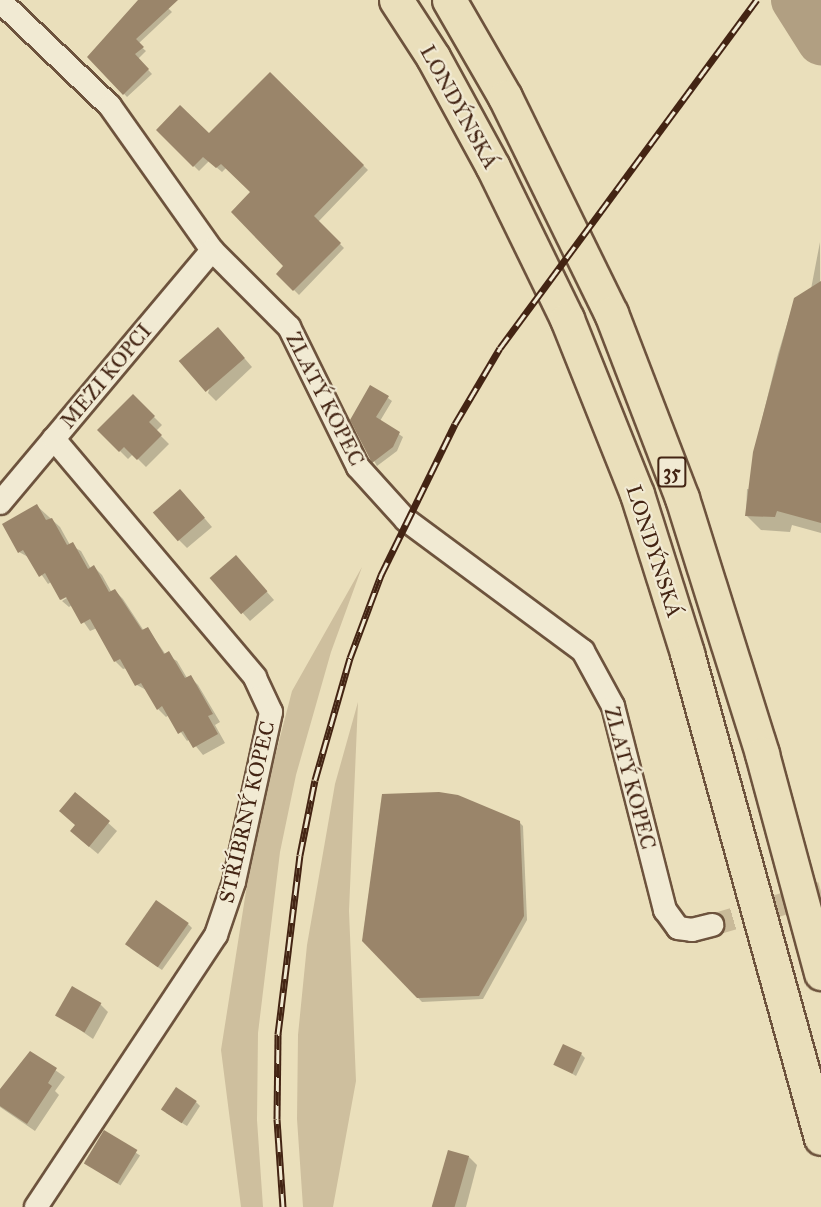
<!DOCTYPE html>
<meta charset="utf-8">
<style>
body{margin:0}
#map{position:relative;width:821px;height:1207px;overflow:hidden;background:#eadfbb;font-family:"IM FELL Great Primer",serif}
div>[style]{position:absolute}
[style*='--x']{left:calc(var(--x)*1px);top:calc(var(--y)*1px);width:calc(var(--w)*1px);rotate:calc(var(--a)*1deg)}
.green>*{inset:0;background:#cebf9e}
.shadow>*{inset:0;background:#0003;transform-origin:0 0}
.river>*{height:48px;margin:-24px;padding:0 24px;transform-origin:24px;border-radius:24px;background:#b19f82}
.building>*{inset:0;background:#9a856a;transform-origin:0 0}
.minor-tunnel>*{height:22px;margin-top:-11px;transform-origin:0;background:repeating-linear-gradient(90deg,#c9ba99 0 22px,transparent 0 33px)}
.roads{filter:drop-shadow(2px 0 #6d533d) drop-shadow(-2px 0 #6d533d) drop-shadow(0 2px #6d533d) drop-shadow(0 -2px #6d533d)}
.minor>*{height:22px;margin:-11px;padding:0 11px;transform-origin:11px;border-radius:11px;background:#f1ead3}
.trunk>*{height:33px;margin:-16.5px;padding:0 16.5px;transform-origin:16.5px;border-radius:16.5px;background:#eadfbb}
.rail>*{height:7px;margin-top:-3.5px;transform-origin:0;background:repeating-linear-gradient(90deg,#f1ead3 0 14px,#432413 0 28px);box-sizing:border-box;border-block:2px solid #432413}
span{translate:-50% -50%;white-space:nowrap;text-align:center;line-height:1.15;-webkit-text-stroke:4.5px #f1ead3;paint-order:stroke}
.shield-label span{padding:2px 4px;background:#f1ead3;border:2px solid;border-radius:4px;-webkit-text-stroke-width:0}
.shield-label{font-size:20px;color:#432413;font-weight:700}
.street-label{font-size:21px;color:#432413}
</style>
<div id="map">
<div class="green">
<i style="clip-path:polygon(362px 567px,331px 652px,296px 775px,280px 852px,258px 1033px,257px 1120px,263px 1207px,241px 1207px,221px 1050px,255px 834px,292px 691px)"></i>
<i style="clip-path:polygon(358px 702px,349px 911px,356px 1081px,333px 1207px,303px 1207px,297px 1119px,298px 1035px,307px 945px,335px 784px)"></i>
</div>
<div class="shadow">
<i style="clip-path:polygon(141px 0,160px 0,172px 12px,138px 44px,146px 51px,138px 59px,152px 74px,127px 97px,89px 57px)"></i>
<i style="clip-path:polygon(270px 74px,368px 170px,318px 222px,344px 248px,299px 295px,278px 274px,285px 266px,252px 192px,227px 167px,222px 172px,209px 161px,199px 171px,158px 130px,210px 135px)"></i>
<i style="clip-path:polygon(820px 242px,821px 533px,792px 525px,790px 532px,761px 530px,746px 515px,747px 489px,753px 490px,754px 452px,778px 354px,795px 298px,811px 289px)"></i>
<i style="clip-path:polygon(226px 337px,252px 367px,216px 401px,208px 393px)"></i>
<i style="clip-path:polygon(133px 396px,162px 425px,156px 431px,169px 444px,146px 467px,133px 454px,128px 459px,99px 430px)"></i>
<i style="clip-path:polygon(388px 398px,392px 401px,380px 421px,403px 437px,397px 451px,377px 466px,351px 420px)"></i>
<i style="clip-path:polygon(188px 499px,212px 527px,187px 548px,179px 540px)"></i>
<i style="clip-path:polygon(37px 506px,60px 527px,70px 545px,81px 551px,91px 569px,94px 567px,102px 575px,112px 593px,115px 591px,123px 599px,144px 631px,148px 629px,166px 655px,177px 661px,187px 678px,190px 677px,198px 685px,220px 722px,215px 725px,225px 743px,203px 755px,190px 739px,187px 741px,169px 715px,166px 717px,158px 709px,148px 691px,137px 685px,127px 668px,123px 669px,115px 661px,97px 628px,90px 631px,72px 605px,69px 607px,62px 601px,73px 594px,61px 600px,51px 582px,48px 584px,30px 558px,19px 552px)"></i>
<i style="clip-path:polygon(244px 566px,274px 600px,250px 621px,212px 579px)"></i>
<i style="clip-path:polygon(76px 794px,117px 831px,98px 854px,80px 839px)"></i>
<i style="clip-path:polygon(519px 822px,523px 826px,527px 920px,483px 999px,422px 1002px,364px 940px)"></i>
<i style="clip-path:polygon(188px 924px,192px 928px,162px 970px,130px 948px)"></i>
<i style="clip-path:polygon(100px 1004px,108px 1012px,93px 1039px,57px 1014px)"></i>
<i style="clip-path:polygon(31px 1053px,65px 1077px,55px 1091px,59px 1095px,35px 1131px,0 1107px,0 1092px)"></i>
<i style="clip-path:polygon(581px 1054px,585px 1058px,576px 1076px,556px 1064px)"></i>
<i style="clip-path:polygon(196px 1102px,200px 1106px,187px 1126px,166px 1113px)"></i>
<i style="left:104px;top:1132px;width:43px;height:36px;rotate:33deg"></i>
<i style="clip-path:polygon(469px 1157px,477px 1165px,466px 1207px,435px 1207px)"></i>
</div>
<div class="river">
<i style="--x:795;--y:0;--w:49;--a:57.6"></i>
</div>
<div class="building">
<i style="clip-path:polygon(138px 0,178px 0,136px 39px,144px 47px,135px 54px,149px 69px,123px 95px,87px 57px)"></i>
<i style="clip-path:polygon(270px 72px,364px 165px,314px 216px,341px 243px,293px 291px,276px 274px,283px 266px,231px 212px,250px 192px,221px 164px,216px 168px,203px 157px,193px 167px,156px 130px,180px 105px,209px 133px)"></i>
<i style="clip-path:polygon(821px 281px,821px 523px,777px 511px,775px 517px,745px 516px,753px 452px,794px 298px)"></i>
<i style="left:218px;top:327px;width:41px;height:52px;rotate:49deg"></i>
<i style="clip-path:polygon(370px 385px,389px 396px,376px 417px,400px 432px,393px 447px,372px 463px,350px 420px)"></i>
<i style="clip-path:polygon(133px 394px,155px 416px,149px 422px,162px 435px,137px 460px,124px 447px,119px 452px,97px 430px)"></i>
<i style="left:180px;top:489px;width:38px;height:36px;rotate:49deg"></i>
<i style="clip-path:polygon(37px 504px,46px 520px,52px 518px,67px 545px,73px 542px,88px 569px,94px 565px,109px 592px,115px 589px,142px 630px,148px 627px,164px 654px,169px 651px,185px 678px,191px 675px,213px 714px,208px 716px,218px 734px,193px 748px,183px 731px,178px 734px,162px 706px,157px 710px,141px 683px,135px 686px,120px 659px,114px 662px,90px 619px,81px 624px,66px 597px,60px 600px,45px 573px,39px 577px,23px 550px,18px 553px,2px 524px)"></i>
<i style="left:236px;top:555px;width:48px;height:35px;rotate:49deg"></i>
<i style="clip-path:polygon(75px 792px,110px 821px,89px 847px,70px 831px,75px 825px,59px 811px)"></i>
<i style="clip-path:polygon(439px 792px,458px 795px,520px 821px,524px 916px,479px 996px,417px 998px,362px 941px,382px 794px)"></i>
<i style="left:156px;top:900px;width:40px;height:54px;rotate:35deg"></i>
<i style="left:72px;top:986px;width:34px;height:34px;rotate:30deg"></i>
<i style="left:563px;top:1044px;width:21px;height:23px;rotate:25deg"></i>
<i style="clip-path:polygon(30px 1051px,57px 1068px,48px 1083px,52px 1086px,27px 1124px,0 1106px,0 1089px)"></i>
<i style="left:176px;top:1087px;width:25px;height:27px;rotate:34deg"></i>
<i style="left:104px;top:1130px;width:39px;height:39px;rotate:31deg"></i>
<i style="left:448px;top:1150px;width:22px;height:59px;rotate:16deg"></i>
</div>
<div class="minor-tunnel">
<i style="--x:712;--y:925;--w:114;--a:-16.4"></i>
</div>
<div class="roads">
<div class="minor">
<i style="--x:0;--y:1;--w:152;--a:43.7"></i>
<i style="--x:110;--y:106;--w:176;--a:54.7"></i>
<i style="--x:212;--y:250;--w:109;--a:45"></i>
<i style="--x:289;--y:327;--w:156;--a:63.8"></i>
<i style="--x:358;--y:467;--w:72;--a:47.8"></i>
<i style="--x:406;--y:520;--w:220;--a:36.5"></i>
<i style="--x:583;--y:651;--w:63;--a:61.4"></i>
<i style="--x:613;--y:706;--w:211;--a:75.7"></i>
<i style="--x:665;--y:910;--w:22;--a:54"></i>
<i style="--x:678;--y:928;--w:14;--a:8"></i>
<i style="--x:692;--y:930;--w:21;--a:-14"></i>
<i style="--x:0;--y:503;--w:330;--a:-50"></i>
<i style="--x:36;--y:1207;--w:326;--a:-56.5"></i>
<i style="--x:216;--y:935;--w:56;--a:-71.2"></i>
<i style="--x:234;--y:882;--w:174;--a:-77.7"></i>
<i style="--x:271;--y:712;--w:38;--a:-115"></i>
<i style="--x:255;--y:677;--w:312;--a:-130.2"></i>
</div>
<div class="trunk">
<i style="--x:396;--y:0;--w:68;--a:57"></i>
<i style="--x:433;--y:57;--w:125;--a:61.4"></i>
<i style="--x:493;--y:167;--w:169;--a:64"></i>
<i style="--x:567;--y:319;--w:188;--a:68.2"></i>
<i style="--x:637;--y:494;--w:167;--a:72.5"></i>
<i style="--x:687;--y:653;--w:503;--a:74.56"></i>
<i style="--x:449;--y:0;--w:112;--a:60"></i>
<i style="--x:505;--y:97;--w:241;--a:63.9"></i>
<i style="--x:611;--y:313;--w:198;--a:69"></i>
<i style="--x:682;--y:498;--w:268;--a:72.6"></i>
<i style="--x:762;--y:754;--w:227;--a:74.9"></i>
</div>
</div>
<div class="rail">
<i style="--x:283;--y:1207;--w:88;--a:-93.9"></i>
<i style="--x:277;--y:1119;--w:85;--a:-89.3"></i>
<i style="--x:278;--y:1034;--w:180;--a:-83"></i>
<i style="--x:300;--y:855;--w:76;--a:-78.7"></i>
<i style="--x:315;--y:780;--w:127;--a:-74"></i>
<i style="--x:350;--y:658;--w:89;--a:-69.5"></i>
<i style="--x:381;--y:575;--w:168;--a:-63.9"></i>
<i style="--x:455;--y:424;--w:88;--a:-59.4"></i>
<i style="--x:500;--y:348;--w:433;--a:-53.6"></i>
</div>
<div class="shield-label">
<span style="left:672px;top:472px">35</span>
</div>
<div class="street-label">
<span style="left:459px;top:107px;rotate:61deg">LONDÝNSKÁ</span>
<span style="left:106px;top:376px;rotate:-50deg">MEZI KOPCI</span>
<span style="left:325px;top:399px;rotate:63deg">ZLATÝ KOPEC</span>
<span style="left:654px;top:551px;rotate:72deg">LONDÝNSKÁ</span>
<span style="left:630px;top:778px;rotate:75deg">ZLATÝ KOPEC</span>
<span style="left:247px;top:812px;rotate:-77deg">STŘÍBRNÝ KOPEC</span>
</div>
</div>
